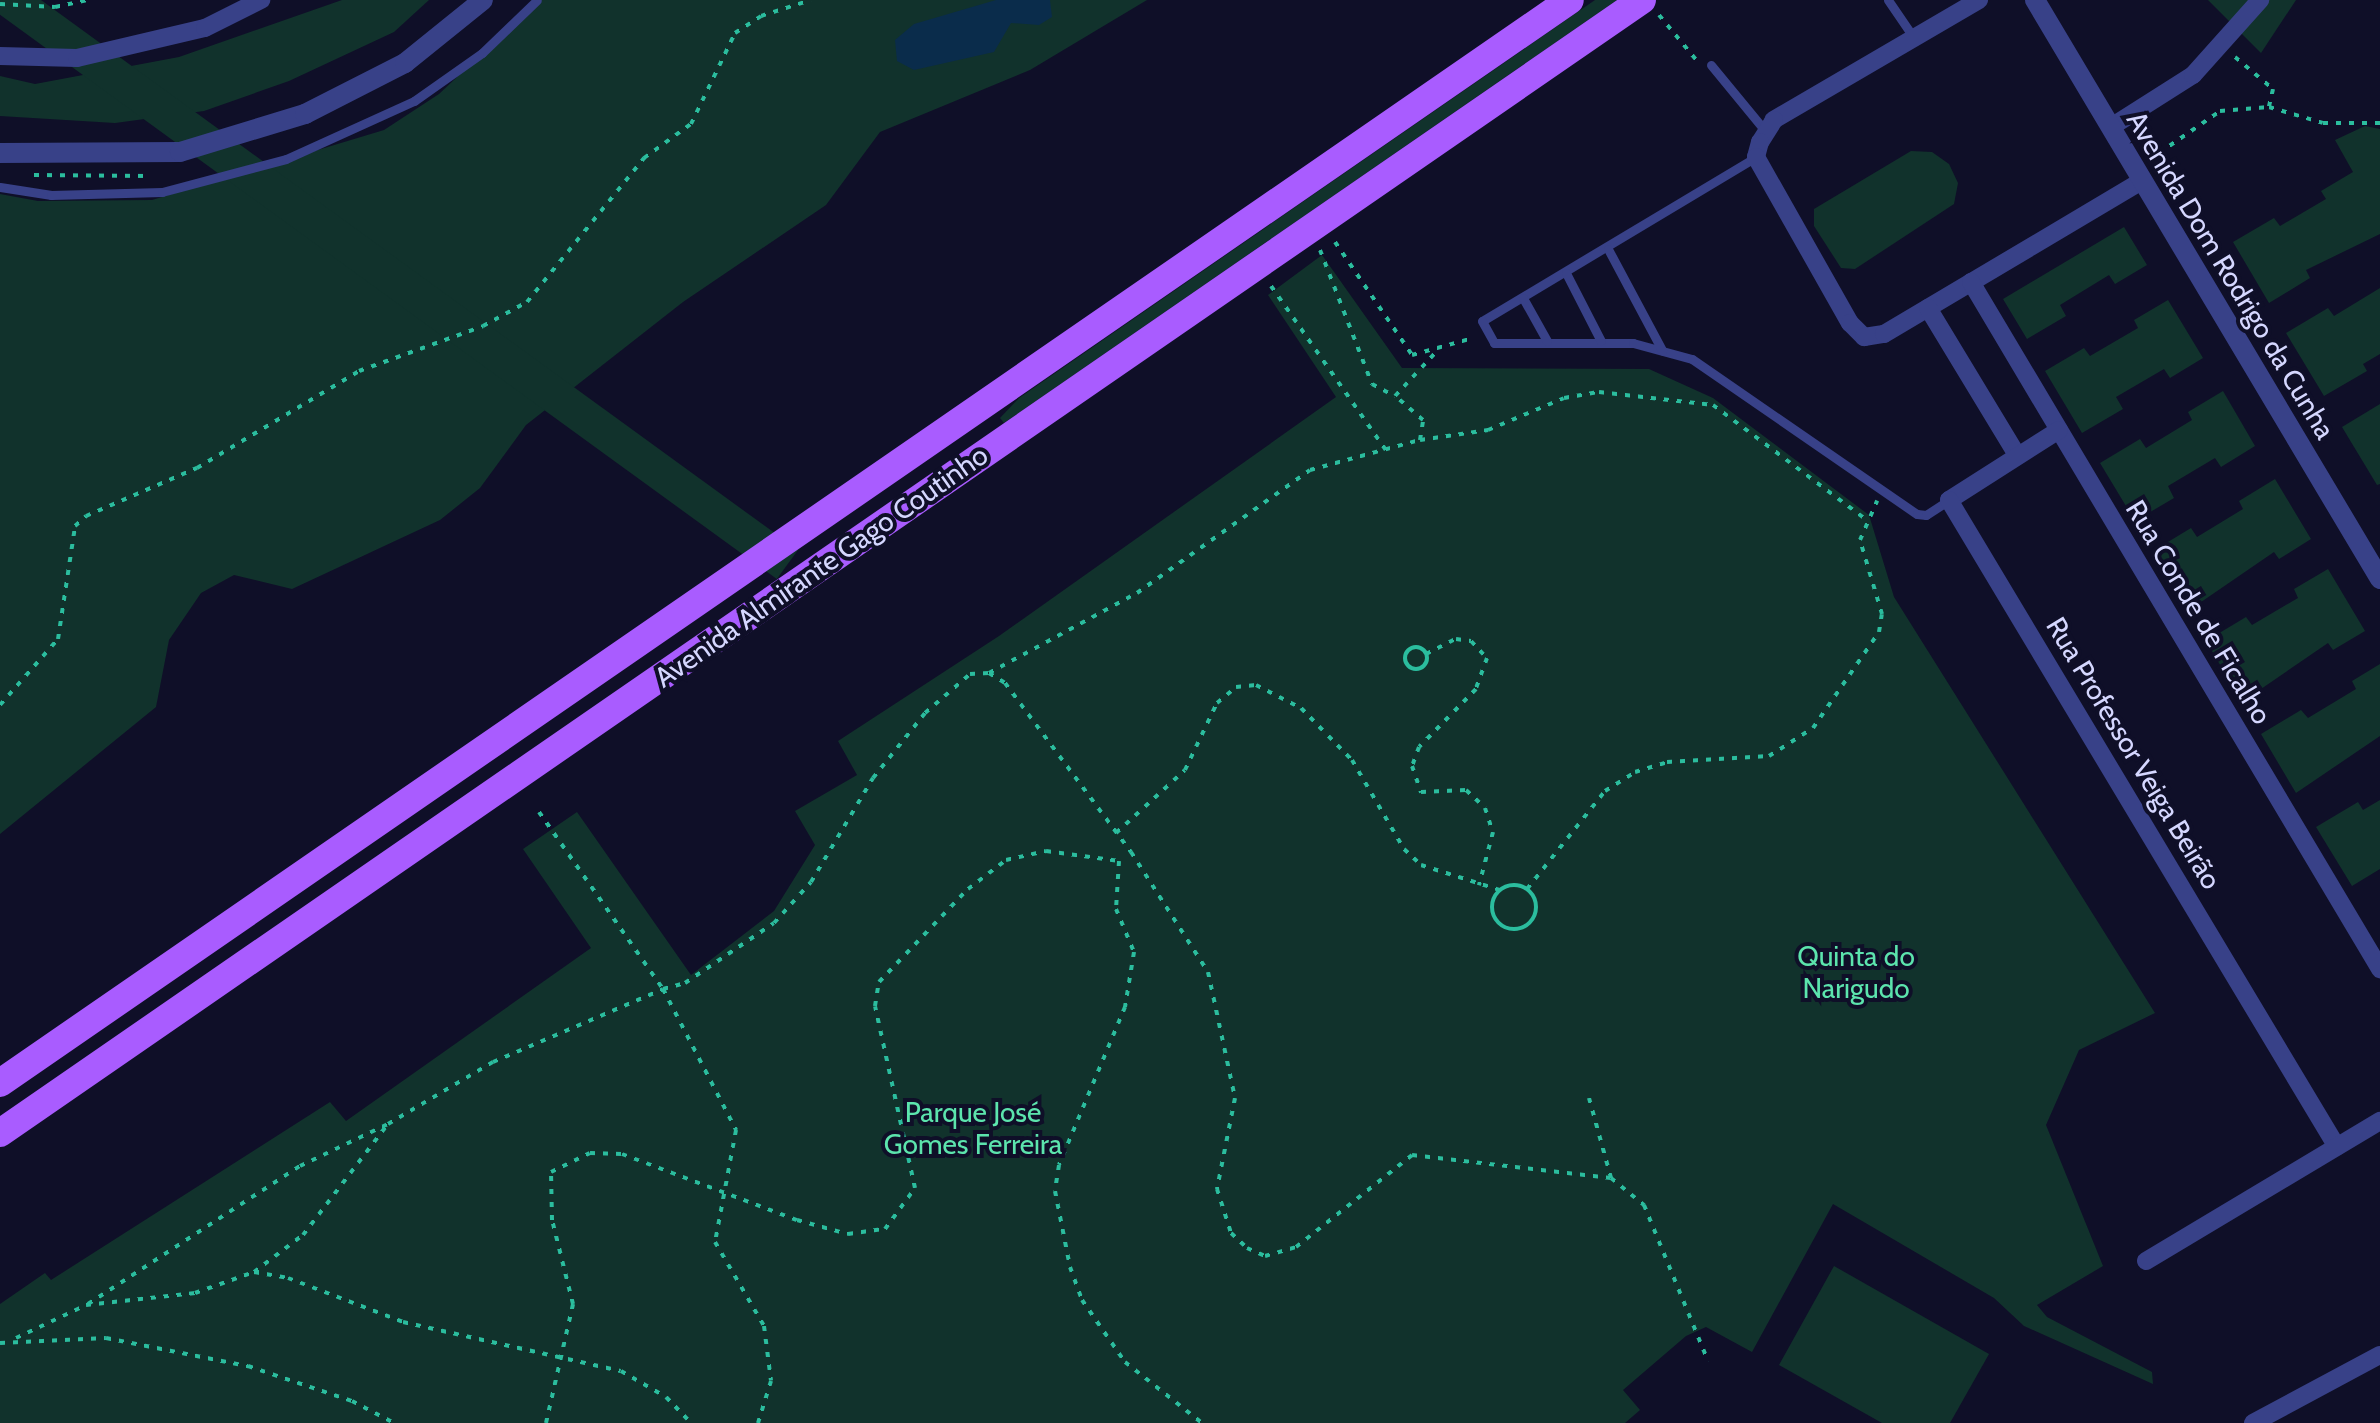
<!DOCTYPE html>
<meta charset="utf-8">
<style>
body{margin:0}
#map{position:relative;width:2380px;height:1423px;overflow:hidden;background:#0f0f28;font-family:Cabin,sans-serif}
div>[style]{position:absolute}
[style*='--x']{left:calc(var(--x)*1px);top:calc(var(--y)*1px);width:calc(var(--w)*1px);rotate:calc(var(--a)*1deg)}
.green>*{inset:0;background:#11322c;transform-origin:0 0}
.water>*{inset:0;background:#0a2c4b}
.path>*{height:4px;margin-top:-2px;transform-origin:0;background:repeating-linear-gradient(90deg,#2bbd9e 0 5px,transparent 0 13px)}
.path>.ring{margin:-2px;padding:0;box-sizing:content-box;background:none;border:4px solid #2bbd9e;border-radius:50%}
.service>*{height:9px;margin:-4.5px;padding:0 4.5px;transform-origin:4.5px;border-radius:4.5px;background:#384188}
.minor>*{height:18px;margin:-9px;padding:0 9px;transform-origin:9px;border-radius:9px;background:#384188}
.tertiary>*{height:20px;margin:-10px;padding:0 10px;transform-origin:10px;border-radius:10px;background:#384188}
.primary>*{height:28px;margin:-14px;padding:0 14px;transform-origin:14px;border-radius:14px;background:#a95cff}
span{translate:-50% -50%;white-space:nowrap;text-align:center;line-height:1.15;-webkit-text-stroke:8px #0f0f28;paint-order:stroke}
.street-label{font-size:28px;color:#d5d7ff}
.park-label{font-size:28px;color:#5ce4ad}
</style>
<div id="map">
<div class="green">
<i style="clip-path:polygon(342px 0,429px 0,394px 32px,289px 81px,204px 111px,115px 123px,0 116px,0 76px,35px 84px,179px 57px)"></i>
<i style="clip-path:polygon(539px 0,1147px 0,1030px 70px,880px 132px,826px 205px,683px 302px,526px 425px,480px 488px,440px 520px,292px 589px,234px 575px,201px 593px,169px 640px,156px 707px,0 834px,0 194px,38px 201px,152px 200px,384px 130px,439px 94px)"></i>
<i style="clip-path:polygon(1595px 0,1617px 0,1004px 423px,1000px 418px,1019px 398px)"></i>
<i style="clip-path:polygon(2208px 0,2296px 0,2261px 53px)"></i>
<i style="clip-path:polygon(2365px 126px,2380px 129px,2380px 234px,2306px 270px,2310px 278px,2269px 303px,2233px 242px,2274px 218px,2280px 226px,2326px 199px,2321px 191px,2353px 172px,2335px 140px)"></i>
<i style="clip-path:polygon(1911px 151px,1932px 152px,1949px 164px,1958px 183px,1954px 204px,1855px 269px,1841px 268px,1814px 226px,1814px 209px)"></i>
<i style="clip-path:polygon(2124px 227px,2147px 265px,2115px 284px,2109px 275px,2060px 305px,2066px 316px,2027px 339px,2003px 299px)"></i>
<i style="clip-path:polygon(1322px 255px,1402px 368px,1649px 369px,1713px 398px,1869px 515px,1894px 597px,2155px 1013px,2079px 1050px,2046px 1125px,2103px 1266px,2037px 1305px,2047px 1317px,2152px 1372px,2153px 1384px,2024px 1326px,1994px 1298px,1833px 1204px,1752px 1352px,1706px 1327px,1686px 1336px,1623px 1390px,1640px 1410px,1625px 1423px,0 1423px,0 1304px,45px 1273px,51px 1280px,330px 1102px,346px 1121px,591px 948px,523px 849px,577px 812px,691px 975px,774px 911px,815px 845px,795px 811px,857px 775px,838px 741px,999px 636px,1336px 397px,1268px 295px)"></i>
<i style="clip-path:polygon(2380px 288px,2380px 354px,2363px 364px,2367px 371px,2324px 396px,2286px 333px,2328px 308px,2334px 316px)"></i>
<i style="clip-path:polygon(2168px 300px,2203px 358px,2170px 378px,2164px 369px,2116px 397px,2123px 409px,2082px 433px,2045px 371px,2084px 348px,2090px 356px,2138px 328px,2134px 320px)"></i>
<i style="clip-path:polygon(2223px 391px,2255px 446px,2221px 467px,2215px 458px,2168px 486px,2174px 498px,2135px 521px,2100px 463px,2140px 439px,2146px 448px,2192px 420px,2188px 412px)"></i>
<i style="clip-path:polygon(2380px 404px,2380px 484px,2377px 485px,2342px 427px)"></i>
<i style="clip-path:polygon(2275px 479px,2311px 539px,2279px 559px,2274px 552px,2188px 611px,2153px 551px,2191px 528px,2197px 537px,2243px 509px,2239px 501px)"></i>
<i style="left:798px;top:550px;width:36px;height:970px;rotate:126deg"></i>
<i style="clip-path:polygon(2328px 569px,2365px 631px,2333px 650px,2328px 643px,2242px 702px,2206px 641px,2246px 617px,2252px 625px,2298px 598px,2294px 589px)"></i>
<i style="clip-path:polygon(2380px 664px,2380px 736px,2296px 793px,2261px 734px,2301px 710px,2308px 718px,2356px 689px,2352px 681px)"></i>
<i style="clip-path:polygon(2380px 800px,2380px 869px,2352px 886px,2316px 827px,2358px 802px,2363px 810px)"></i>
<i style="clip-path:polygon(1834px 1266px,1989px 1354px,1950px 1423px,1882px 1423px,1779px 1365px)"></i>
</div>
<div class="water">
<i style="clip-path:polygon(996px 0,1050px 0,1052px 17px,1039px 25px,1011px 23px,994px 52px,914px 70px,897px 61px,895px 40px,914px 24px)"></i>
</div>
<div class="path">
<i style="--x:0;--y:4;--w:55;--a:3.1"></i>
<i style="--x:55;--y:7;--w:33;--a:-12"></i>
<i style="--x:1659;--y:15;--w:61;--a:50.3"></i>
<i style="--x:2235;--y:57;--w:50;--a:40.1"></i>
<i style="--x:2273;--y:89;--w:18;--a:103"></i>
<i style="--x:2269;--y:107;--w:56;--a:16.5"></i>
<i style="--x:2323;--y:123;--w:57;--a:0"></i>
<i style="--x:2142;--y:126;--w:32;--a:58"></i>
<i style="--x:2159;--y:153;--w:74;--a:-34.5"></i>
<i style="--x:2220;--y:111;--w:49;--a:-4.7"></i>
<i style="--x:34;--y:175;--w:116;--a:0.5"></i>
<i style="--x:1335;--y:242;--w:137;--a:55.7"></i>
<i style="--x:1412;--y:355;--w:63;--a:-15.6"></i>
<i style="--x:1320;--y:250;--w:144;--a:68.8"></i>
<i style="--x:1372;--y:384;--w:26;--a:28"></i>
<i style="--x:1271;--y:286;--w:200;--a:55"></i>
<i style="--x:1420;--y:440;--w:20;--a:-81"></i>
<i style="--x:1423;--y:420;--w:37;--a:-139"></i>
<i style="--x:1395;--y:396;--w:60;--a:-47"></i>
<i class="ring" style="left:1405px;top:647px;width:18px;height:18px"></i>
<i style="--x:1426;--y:654;--w:34;--a:-27"></i>
<i style="--x:1456;--y:639;--w:15;--a:8"></i>
<i style="--x:1471;--y:641;--w:23;--a:47"></i>
<i style="--x:1487;--y:658;--w:33;--a:110"></i>
<i style="--x:1476;--y:689;--w:81;--a:134.5"></i>
<i style="--x:1419;--y:747;--w:20;--a:110"></i>
<i style="--x:1412;--y:766;--w:28;--a:71"></i>
<i style="--x:1421;--y:792;--w:45;--a:-2.5"></i>
<i style="--x:1466;--y:790;--w:26;--a:43"></i>
<i style="--x:1485;--y:808;--w:25;--a:72"></i>
<i style="--x:1493;--y:832;--w:55;--a:104.8"></i>
<i style="--x:989;--y:673;--w:168;--a:-28.4"></i>
<i style="--x:1137;--y:593;--w:212;--a:-35.4"></i>
<i style="--x:1310;--y:470;--w:114;--a:-15.3"></i>
<i style="--x:1420;--y:440;--w:69;--a:-8.4"></i>
<i style="--x:1488;--y:430;--w:82;--a:-22.8"></i>
<i style="--x:1564;--y:398;--w:36;--a:-10"></i>
<i style="--x:1599;--y:392;--w:115;--a:6.5"></i>
<i style="--x:1713;--y:405;--w:192;--a:36.8"></i>
<i style="--x:0;--y:705;--w:88;--a:-48.7"></i>
<i style="--x:58;--y:639;--w:114;--a:-81.4"></i>
<i style="--x:75;--y:526;--w:15;--a:-42"></i>
<i style="--x:86;--y:516;--w:121;--a:-23.4"></i>
<i style="--x:197;--y:468;--w:189;--a:-30.9"></i>
<i style="--x:359;--y:371;--w:132;--a:-19.9"></i>
<i style="--x:483;--y:326;--w:50;--a:-28.6"></i>
<i style="--x:527;--y:302;--w:186;--a:-50.9"></i>
<i style="--x:644;--y:158;--w:58;--a:-35.9"></i>
<i style="--x:691;--y:124;--w:101;--a:-64.2"></i>
<i style="--x:735;--y:33;--w:31;--a:-33"></i>
<i style="--x:761;--y:16;--w:52;--a:-17.7"></i>
<i style="--x:539;--y:812;--w:216;--a:55"></i>
<i style="--x:663;--y:989;--w:23;--a:-15"></i>
<i style="--x:685;--y:983;--w:107;--a:-34"></i>
<i style="--x:774;--y:923;--w:55;--a:-47.9"></i>
<i style="--x:811;--y:882;--w:121;--a:-59.2"></i>
<i style="--x:873;--y:778;--w:83;--a:-51.3"></i>
<i style="--x:925;--y:713;--w:60;--a:-40.9"></i>
<i style="--x:970;--y:674;--w:19;--a:-3"></i>
<i style="--x:989;--y:673;--w:19;--a:32"></i>
<i style="--x:1005;--y:683;--w:211;--a:53.3"></i>
<i style="--x:1131;--y:852;--w:143;--a:57.3"></i>
<i style="--x:1208;--y:972;--w:129;--a:77.9"></i>
<i style="--x:1235;--y:1098;--w:93;--a:101.2"></i>
<i style="--x:1217;--y:1189;--w:46;--a:72.3"></i>
<i style="--x:1231;--y:1233;--w:22;--a:43"></i>
<i style="--x:1247;--y:1248;--w:20;--a:24"></i>
<i style="--x:1265;--y:1256;--w:32;--a:-16"></i>
<i style="--x:1296;--y:1247;--w:148;--a:-38.4"></i>
<i style="--x:1412;--y:1155;--w:200;--a:6.6"></i>
<i style="--x:1611;--y:1178;--w:43;--a:39.3"></i>
<i style="--x:1644;--y:1205;--w:169;--a:67.7"></i>
<i style="--x:1116;--y:833;--w:93;--a:-42.4"></i>
<i style="--x:1185;--y:770;--w:74;--a:-64.5"></i>
<i style="--x:1217;--y:703;--w:25;--a:-40"></i>
<i style="--x:1236;--y:687;--w:20;--a:-6"></i>
<i style="--x:1256;--y:685;--w:51;--a:27.1"></i>
<i style="--x:1301;--y:708;--w:73;--a:45.6"></i>
<i style="--x:1352;--y:760;--w:103;--a:59.7"></i>
<i style="--x:1404;--y:849;--w:23;--a:43"></i>
<i style="--x:1421;--y:865;--w:83;--a:17.6"></i>
<i class="ring" style="left:1492px;top:885px;width:40px;height:40px"></i>
<i style="--x:1527;--y:889;--w:125;--a:-51.5"></i>
<i style="--x:1605;--y:791;--w:36;--a:-32"></i>
<i style="--x:1635;--y:772;--w:34;--a:-17"></i>
<i style="--x:1667;--y:762;--w:102;--a:-3.4"></i>
<i style="--x:1769;--y:756;--w:52;--a:-32.5"></i>
<i style="--x:1813;--y:728;--w:116;--a:-55.5"></i>
<i style="--x:1879;--y:632;--w:18;--a:-81"></i>
<i style="--x:1882;--y:614;--w:77;--a:-106.6"></i>
<i style="--x:1860;--y:540;--w:43;--a:-66.4"></i>
<i style="--x:1589;--y:1098;--w:83;--a:74.6"></i>
<i style="--x:254;--y:1272;--w:61;--a:-37.1"></i>
<i style="--x:303;--y:1235;--w:140;--a:-52.6"></i>
<i style="--x:388;--y:1124;--w:122;--a:-30.6"></i>
<i style="--x:493;--y:1062;--w:185;--a:-23.2"></i>
<i style="--x:663;--y:989;--w:159;--a:62.6"></i>
<i style="--x:736;--y:1130;--w:114;--a:100.6"></i>
<i style="--x:715;--y:1242;--w:97;--a:59.7"></i>
<i style="--x:764;--y:1326;--w:55;--a:82.7"></i>
<i style="--x:771;--y:1381;--w:44;--a:107.2"></i>
<i style="--x:88;--y:1304;--w:253;--a:-33.1"></i>
<i style="--x:300;--y:1166;--w:98;--a:-25.5"></i>
<i style="--x:16;--y:1338;--w:77;--a:-25.2"></i>
<i style="--x:86;--y:1305;--w:110;--a:-6.3"></i>
<i style="--x:195;--y:1293;--w:63;--a:-19.6"></i>
<i style="--x:254;--y:1272;--w:35;--a:10"></i>
<i style="--x:288;--y:1278;--w:123;--a:20.9"></i>
<i style="--x:403;--y:1322;--w:223;--a:12.7"></i>
<i style="--x:621;--y:1371;--w:52;--a:30"></i>
<i style="--x:666;--y:1397;--w:36;--a:46"></i>
<i style="--x:0;--y:1343;--w:106;--a:-2.7"></i>
<i style="--x:106;--y:1338;--w:145;--a:11.2"></i>
<i style="--x:248;--y:1366;--w:110;--a:18.6"></i>
<i style="--x:352;--y:1401;--w:47;--a:27.6"></i>
<i style="--x:546;--y:1423;--w:122;--a:-77.2"></i>
<i style="--x:573;--y:1304;--w:87;--a:-104"></i>
<i style="--x:552;--y:1220;--w:48;--a:-91.2"></i>
<i style="--x:551;--y:1172;--w:43;--a:-26"></i>
<i style="--x:590;--y:1153;--w:32;--a:2"></i>
<i style="--x:622;--y:1154;--w:187;--a:20.7"></i>
<i style="--x:797;--y:1220;--w:53;--a:15.4"></i>
<i style="--x:848;--y:1234;--w:37;--a:-8"></i>
<i style="--x:885;--y:1229;--w:51;--a:-53.8"></i>
<i style="--x:915;--y:1188;--w:186;--a:-102.4"></i>
<i style="--x:875;--y:1006;--w:24;--a:-81"></i>
<i style="--x:879;--y:982;--w:129;--a:-46.3"></i>
<i style="--x:968;--y:889;--w:48;--a:-37.3"></i>
<i style="--x:1006;--y:860;--w:41;--a:-12.7"></i>
<i style="--x:1046;--y:851;--w:74;--a:7.8"></i>
<i style="--x:1119;--y:861;--w:48;--a:93.6"></i>
<i style="--x:1116;--y:909;--w:47;--a:67.3"></i>
<i style="--x:1134;--y:952;--w:56;--a:99.3"></i>
<i style="--x:1125;--y:1007;--w:171;--a:112.7"></i>
<i style="--x:1059;--y:1165;--w:26;--a:99"></i>
<i style="--x:1055;--y:1191;--w:77;--a:78.8"></i>
<i style="--x:1070;--y:1267;--w:35;--a:70"></i>
<i style="--x:1082;--y:1300;--w:75;--a:55.3"></i>
<i style="--x:1125;--y:1362;--w:98;--a:38.4"></i>
</div>
<div class="service">
<i style="--x:1888;--y:0;--w:46;--a:55.6"></i>
<i style="--x:1711;--y:65;--w:87;--a:50.6"></i>
<i style="--x:1756;--y:157;--w:319;--a:149.1"></i>
<i style="--x:1482;--y:321;--w:25;--a:61"></i>
<i style="--x:1494;--y:343;--w:139;--a:0"></i>
<i style="--x:1633;--y:343;--w:61;--a:15.2"></i>
<i style="--x:1692;--y:359;--w:273;--a:34.6"></i>
<i style="--x:1917;--y:514;--w:9;--a:6"></i>
<i style="--x:1926;--y:515;--w:27;--a:-33"></i>
<i style="--x:0;--y:187;--w:52;--a:8.9"></i>
<i style="--x:51;--y:195;--w:111;--a:-1.5"></i>
<i style="--x:162;--y:192;--w:128;--a:-14.9"></i>
<i style="--x:286;--y:159;--w:141;--a:-24.4"></i>
<i style="--x:414;--y:101;--w:83;--a:-35.2"></i>
<i style="--x:482;--y:53;--w:76;--a:-43.9"></i>
<i style="--x:1608;--y:249;--w:115;--a:61.9"></i>
<i style="--x:1566;--y:273;--w:76;--a:62.8"></i>
<i style="--x:1523;--y:298;--w:49;--a:60.8"></i>
</div>
<div class="minor">
<i style="--x:1979;--y:0;--w:238;--a:149.7"></i>
<i style="--x:1774;--y:120;--w:26;--a:122"></i>
<i style="--x:1760;--y:142;--w:16;--a:105"></i>
<i style="--x:1756;--y:157;--w:191;--a:60.5"></i>
<i style="--x:1850;--y:323;--w:20;--a:45"></i>
<i style="--x:1864;--y:337;--w:20;--a:-9"></i>
<i style="--x:1884;--y:334;--w:301;--a:-30.7"></i>
<i style="--x:0;--y:56;--w:77;--a:1.5"></i>
<i style="--x:77;--y:58;--w:131;--a:-13.2"></i>
<i style="--x:205;--y:28;--w:63;--a:-26.6"></i>
<i style="--x:2111;--y:127;--w:97;--a:-32.4"></i>
<i style="--x:2193;--y:75;--w:101;--a:-48.2"></i>
<i style="--x:1971;--y:282;--w:800;--a:59.23"></i>
<i style="--x:1928;--y:308;--w:172;--a:58.8"></i>
<i style="--x:2059;--y:430;--w:130;--a:147.5"></i>
<i style="--x:1949;--y:500;--w:754;--a:59.05"></i>
<i style="--x:2146;--y:1261;--w:273;--a:-30.9"></i>
<i style="--x:2253;--y:1423;--w:144;--a:-28.2"></i>
</div>
<div class="tertiary">
<i style="--x:2035;--y:0;--w:674;--a:59.21"></i>
<i style="--x:0;--y:153;--w:180;--a:-0.3"></i>
<i style="--x:180;--y:152;--w:131;--a:-16.9"></i>
<i style="--x:305;--y:114;--w:112;--a:-27"></i>
<i style="--x:405;--y:63;--w:100;--a:-38.9"></i>
</div>
<div class="primary">
<i style="--x:0;--y:1083;--w:1907;--a:-34.6"></i>
<i style="--x:0;--y:1133;--w:1995;--a:-34.61"></i>
</div>
<div class="street-label">
<span style="left:2231px;top:275px;rotate:59deg">Avenida Dom Rodrigo da Cunha</span>
<span style="left:821px;top:566px;rotate:-35deg">Avenida Almirante Gago Coutinho</span>
<span style="left:2199px;top:612px;rotate:59deg">Rua Conde de Ficalho</span>
<span style="left:2134px;top:753px;rotate:59deg">Rua Professor Veiga Beirão</span>
</div>
<div class="park-label">
<span style="left:1856px;top:972px">Quinta do<br>Narigudo</span>
<span style="left:973px;top:1128px">Parque José<br>Gomes Ferreira</span>
</div>
</div>
